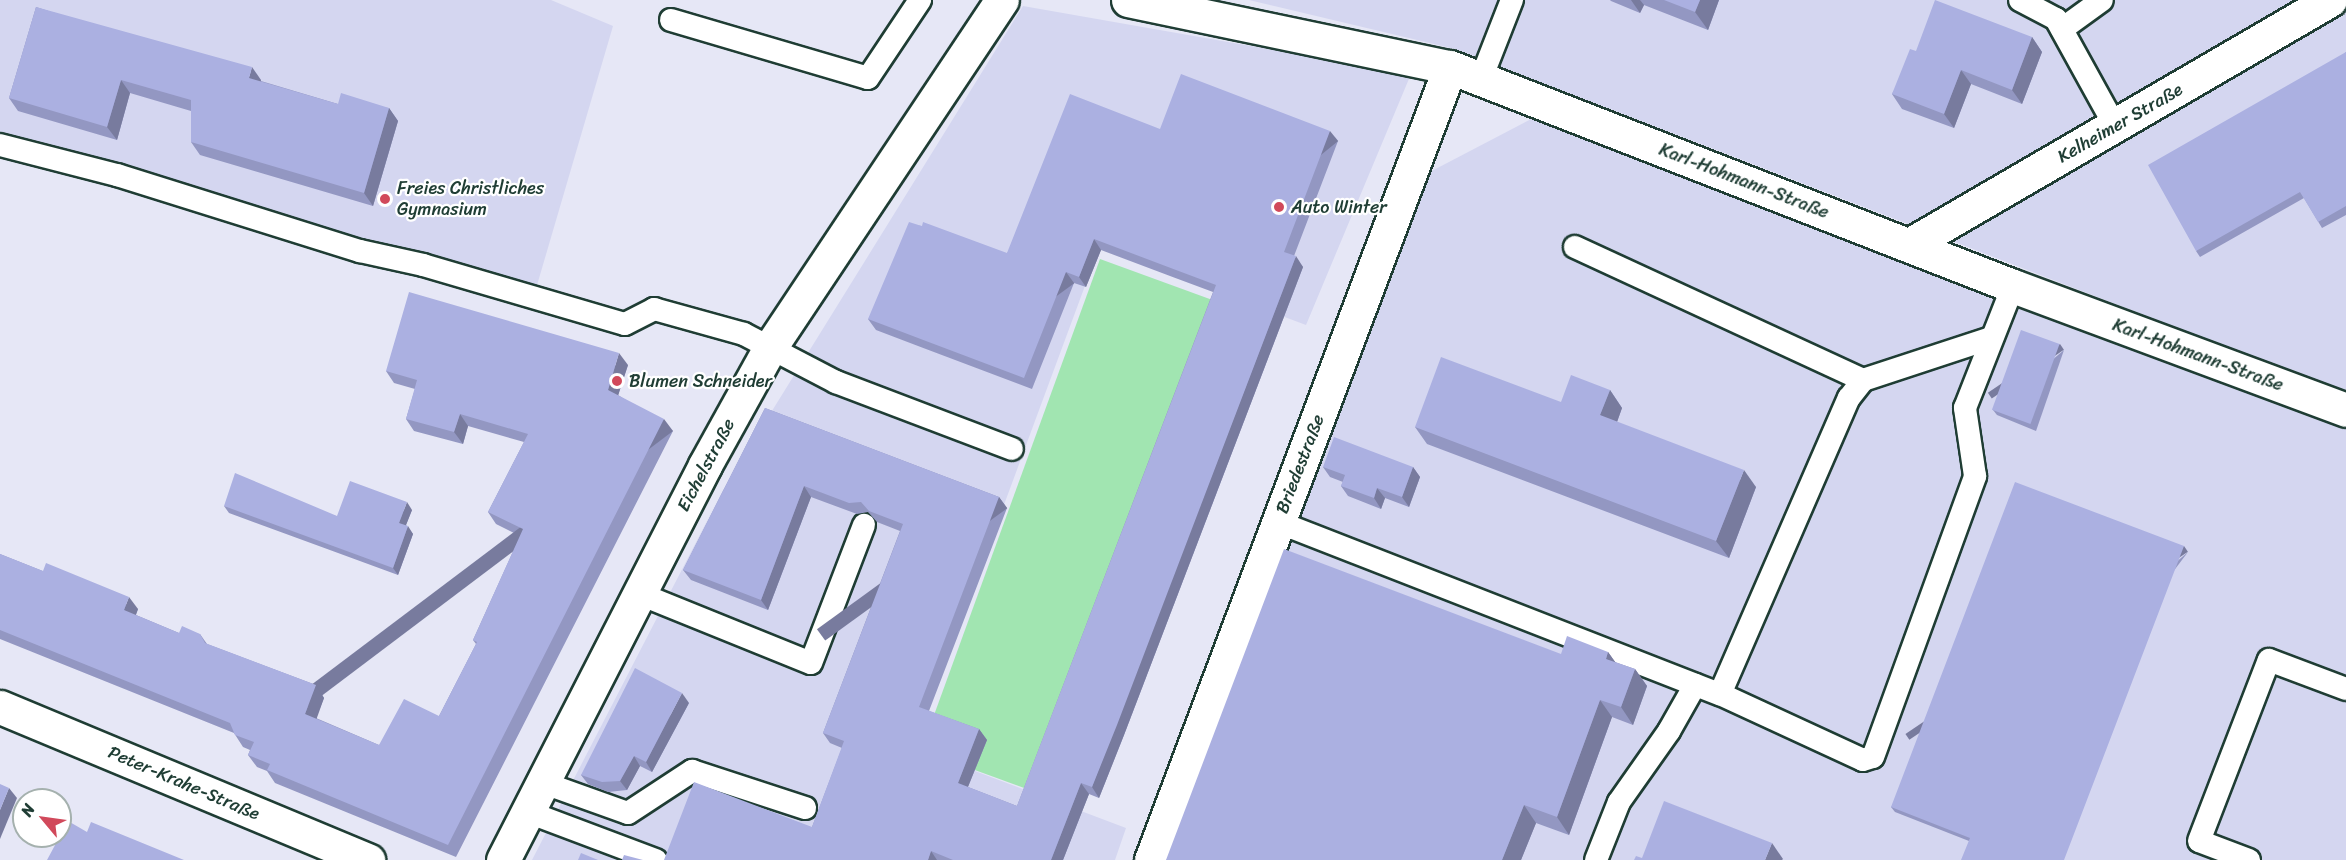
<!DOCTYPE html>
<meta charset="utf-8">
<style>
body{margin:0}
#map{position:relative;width:2346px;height:860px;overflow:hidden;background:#e6e7f6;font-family:Sriracha,sans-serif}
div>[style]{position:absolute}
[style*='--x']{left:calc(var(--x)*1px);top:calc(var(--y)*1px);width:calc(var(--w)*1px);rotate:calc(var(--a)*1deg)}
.built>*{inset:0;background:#d4d6f0}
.green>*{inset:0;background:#a1e5b1;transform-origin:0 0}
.roads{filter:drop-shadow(2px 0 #1f3d34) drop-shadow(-2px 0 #1f3d34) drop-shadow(0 2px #1f3d34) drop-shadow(0 -2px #1f3d34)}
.service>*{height:22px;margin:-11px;padding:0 11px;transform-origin:11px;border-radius:11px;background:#fff}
.minor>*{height:33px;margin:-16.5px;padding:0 16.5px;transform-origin:16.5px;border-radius:16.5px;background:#fff}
.wall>*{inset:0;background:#9397c2}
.shaded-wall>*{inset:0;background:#787b9e;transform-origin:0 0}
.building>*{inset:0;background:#abb0e1;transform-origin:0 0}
.dots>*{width:16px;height:16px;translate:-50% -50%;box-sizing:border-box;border:3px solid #fff;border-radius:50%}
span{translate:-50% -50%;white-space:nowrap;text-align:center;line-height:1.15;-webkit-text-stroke:4.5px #fff;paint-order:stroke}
.street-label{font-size:18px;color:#1f3d34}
.poi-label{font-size:18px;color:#1f3d34}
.left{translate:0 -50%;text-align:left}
.north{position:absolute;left:12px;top:788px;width:60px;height:60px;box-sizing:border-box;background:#fff;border:2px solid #a5b1ae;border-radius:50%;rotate:299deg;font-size:16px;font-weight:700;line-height:24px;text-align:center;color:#1f3d34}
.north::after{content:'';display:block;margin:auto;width:21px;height:27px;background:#d1495b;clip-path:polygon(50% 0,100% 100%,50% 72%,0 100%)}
</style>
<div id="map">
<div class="built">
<i style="clip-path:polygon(0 0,551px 0,613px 26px,535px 292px,0 141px)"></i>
<i style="clip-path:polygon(1249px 0,2346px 0,2346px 393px,1455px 49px)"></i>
<i style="clip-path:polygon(1023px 6px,1411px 74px,1306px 325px,1099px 248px,914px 748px,1126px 828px,1115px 860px,532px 860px,723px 490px)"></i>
<i style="clip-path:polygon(1539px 115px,2346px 426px,2346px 860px,1171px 860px,1426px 174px)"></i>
</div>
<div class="green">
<i style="left:1100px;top:259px;width:127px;height:523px;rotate:20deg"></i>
</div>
<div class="roads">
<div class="service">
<i style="--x:2020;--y:0;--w:41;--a:27.8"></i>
<i style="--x:2056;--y:19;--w:122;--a:61.1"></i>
<i style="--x:671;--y:20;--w:205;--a:16.4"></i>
<i style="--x:868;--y:78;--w:94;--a:-56.3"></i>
<i style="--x:2062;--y:29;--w:49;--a:-35.9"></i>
<i style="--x:1481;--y:79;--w:85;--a:-68.6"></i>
<i style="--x:0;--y:145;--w:121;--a:14.4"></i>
<i style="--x:117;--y:175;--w:255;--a:17.4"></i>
<i style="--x:360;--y:251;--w:65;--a:12.5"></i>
<i style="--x:423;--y:265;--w:210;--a:16.3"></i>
<i style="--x:625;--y:324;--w:33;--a:-27"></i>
<i style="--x:654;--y:309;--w:93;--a:15.5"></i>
<i style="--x:744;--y:334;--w:104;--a:27.6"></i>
<i style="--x:836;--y:382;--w:188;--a:20.8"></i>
<i style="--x:1575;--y:247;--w:317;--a:24.8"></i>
<i style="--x:1278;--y:522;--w:474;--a:21.3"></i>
<i style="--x:1720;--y:694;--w:157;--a:24.8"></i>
<i style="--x:1863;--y:760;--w:10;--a:-17"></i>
<i style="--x:1873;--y:757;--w:299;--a:-70"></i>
<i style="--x:1975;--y:476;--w:69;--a:-98.4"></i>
<i style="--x:1965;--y:408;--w:131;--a:-68.5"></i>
<i style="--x:640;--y:594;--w:184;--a:22"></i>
<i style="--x:811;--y:663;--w:148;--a:-69"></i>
<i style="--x:1720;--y:694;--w:323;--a:-66.5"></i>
<i style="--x:1849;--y:398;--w:23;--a:-52"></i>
<i style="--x:1863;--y:380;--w:135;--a:-18.2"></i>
<i style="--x:544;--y:783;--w:89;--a:19.7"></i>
<i style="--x:628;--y:813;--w:77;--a:-33.3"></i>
<i style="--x:692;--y:771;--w:119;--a:18.1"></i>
<i style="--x:528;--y:812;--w:137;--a:20.6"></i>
<i style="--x:1596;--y:860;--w:62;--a:-68.4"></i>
<i style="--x:1619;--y:802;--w:87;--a:-54.8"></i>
<i style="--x:1669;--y:731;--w:53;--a:-60.5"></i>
<i style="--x:2249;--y:860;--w:53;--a:-159.2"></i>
<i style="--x:2199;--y:841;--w:194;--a:-68.9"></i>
<i style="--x:2269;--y:660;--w:82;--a:20.6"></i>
</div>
<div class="minor">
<i style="--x:1128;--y:0;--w:329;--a:11.8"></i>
<i style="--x:1450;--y:67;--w:604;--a:21.26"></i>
<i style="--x:2013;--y:286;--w:355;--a:20.4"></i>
<i style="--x:1909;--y:245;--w:487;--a:-30.2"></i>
<i style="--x:0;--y:707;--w:399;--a:22.6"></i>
<i style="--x:503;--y:860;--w:444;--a:-62.9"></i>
<i style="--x:705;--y:465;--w:136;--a:-61"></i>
<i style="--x:771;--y:346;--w:416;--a:-56.3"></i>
<i style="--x:1151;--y:860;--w:847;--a:-69.34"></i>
</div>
</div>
<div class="wall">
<i style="clip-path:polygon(1610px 0,1719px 0,1708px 30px,1644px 5px,1640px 13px,1611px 1px)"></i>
<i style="clip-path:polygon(36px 7px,261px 80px,261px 81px,338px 104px,389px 108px,398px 121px,373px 206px,200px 155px,191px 142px,191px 111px,130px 93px,117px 140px,18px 111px,9px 98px)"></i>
<i style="clip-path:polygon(2032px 37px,2042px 52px,2022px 104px,1971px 84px,1954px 128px,1902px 109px,1892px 94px,1916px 51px)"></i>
<i style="clip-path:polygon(2346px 52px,2346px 215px,2322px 228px,2304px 198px,2200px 257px,2196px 251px)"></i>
<i style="clip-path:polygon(1160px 129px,1338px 141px,1294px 256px,1303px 267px,1124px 735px,1099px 798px,1089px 794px,1063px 860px,664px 860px,812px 827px,842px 748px,830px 743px,823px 733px,900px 531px,877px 522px,868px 512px,857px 514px,811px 497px,768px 610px,691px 580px,683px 570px,765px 408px,999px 497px,1007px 508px,929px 711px,979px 729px,987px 740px,968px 787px,1017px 806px,1213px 292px,1101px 250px,1086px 287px,1074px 283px,1032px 389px,876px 330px,868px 319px,1007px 253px)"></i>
<i style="clip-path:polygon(2064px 350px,2036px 431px,1997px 415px,1993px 410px)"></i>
<i style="clip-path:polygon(628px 365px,618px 395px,673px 431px,456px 857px,275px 783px,267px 771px,257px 767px,248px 755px,250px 750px,243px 747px,234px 733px,0 639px,0 554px,138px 609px,136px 615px,179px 633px,200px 634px,207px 644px,316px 685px,324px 698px,316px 718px,379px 745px,439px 716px,476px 644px,473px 640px,520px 536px,496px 524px,488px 512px,524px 442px,468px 426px,463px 444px,414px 431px,406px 419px,415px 389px,394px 383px,386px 371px)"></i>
<i style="clip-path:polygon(1610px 390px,1622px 408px,1617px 422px,1756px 487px,1729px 558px,1427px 444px,1415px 427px,1561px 402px)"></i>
<i style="clip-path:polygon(1323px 467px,1413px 467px,1420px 477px,1409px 507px,1385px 498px,1381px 509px,1348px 496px,1341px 486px,1343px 482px,1330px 477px)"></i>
<i style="clip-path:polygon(224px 506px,337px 516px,412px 510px,406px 525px,413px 534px,398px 575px,229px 513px)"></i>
<i style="clip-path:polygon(2188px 552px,1969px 841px,1895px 812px,1891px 807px)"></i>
<i style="clip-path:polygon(1608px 652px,1615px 662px,1635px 669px,1647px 686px,1633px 725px,1612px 717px,1569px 835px,1536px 823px,1521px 860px,1166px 860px,1561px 654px)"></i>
<i style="clip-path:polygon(689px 703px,652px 772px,640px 766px,627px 790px,608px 792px,588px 784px,581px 775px)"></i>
</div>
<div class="shaded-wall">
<i style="clip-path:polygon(1631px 0,1640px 0,1644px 5px,1640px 13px)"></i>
<i style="clip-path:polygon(1700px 0,1719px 0,1708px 30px,1695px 12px)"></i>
<i style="clip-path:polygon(2032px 37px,2042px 52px,2022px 104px,2012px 90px)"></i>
<i style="clip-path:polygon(252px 67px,261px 80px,258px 91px,249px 78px)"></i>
<i style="clip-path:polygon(1961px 70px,1971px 84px,1954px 128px,1944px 114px)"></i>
<i style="clip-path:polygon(121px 80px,130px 93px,117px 140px,107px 127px)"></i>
<i style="clip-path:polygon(389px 108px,398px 121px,373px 206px,364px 193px)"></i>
<i style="left:1330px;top:131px;width:13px;height:129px;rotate:51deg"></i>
<i style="clip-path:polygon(1094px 239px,1101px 250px,1086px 287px,1079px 277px)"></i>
<i style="clip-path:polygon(1296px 256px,1303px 267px,1124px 735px,1099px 798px,1092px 787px)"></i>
<i style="left:1066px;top:272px;width:14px;height:114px;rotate:54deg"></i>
<i style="left:2060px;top:344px;width:7px;height:87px;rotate:56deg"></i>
<i style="clip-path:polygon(619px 353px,628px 365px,616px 402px,608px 390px)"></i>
<i style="clip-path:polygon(1610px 390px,1622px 408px,1613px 433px,1600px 415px)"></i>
<i style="clip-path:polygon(460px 414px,468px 426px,463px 444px,454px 432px)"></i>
<i style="left:664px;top:419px;width:15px;height:478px;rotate:53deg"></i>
<i style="clip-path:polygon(1413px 467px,1420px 477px,1409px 507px,1402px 497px)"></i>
<i style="clip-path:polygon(1744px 470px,1756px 487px,1729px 558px,1716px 541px)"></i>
<i style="clip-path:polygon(804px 486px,811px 497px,768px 610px,761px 600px)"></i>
<i style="clip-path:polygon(1377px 488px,1385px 498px,1381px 509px,1374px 498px)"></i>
<i style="left:999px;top:497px;width:14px;height:225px;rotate:54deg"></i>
<i style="clip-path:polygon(407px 502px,412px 510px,404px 530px,399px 523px)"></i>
<i style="clip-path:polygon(408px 526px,413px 534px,398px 575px,393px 568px)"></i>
<i style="left:2184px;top:546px;width:7px;height:336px;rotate:56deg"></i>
<i style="clip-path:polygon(129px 597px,138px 609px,133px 622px,124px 610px)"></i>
<i style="clip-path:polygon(1608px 652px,1621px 670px,1606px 659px)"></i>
<i style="clip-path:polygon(1635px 669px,1647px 686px,1633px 725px,1621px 707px)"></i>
<i style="clip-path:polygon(316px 685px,324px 698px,314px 726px,305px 714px)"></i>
<i style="clip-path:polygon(682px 693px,689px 703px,652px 772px,646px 762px)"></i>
<i style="clip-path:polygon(1600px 700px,1612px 717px,1569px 835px,1557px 817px)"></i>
<i style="clip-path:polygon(979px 729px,987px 740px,965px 794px,958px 783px)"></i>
<i style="clip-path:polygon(634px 756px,640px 766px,627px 790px,620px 781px)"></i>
<i style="clip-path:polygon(1081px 783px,1089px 794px,1063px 860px,1051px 860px)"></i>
<i style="clip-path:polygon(9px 788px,17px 798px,0 839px,0 810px)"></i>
<i style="clip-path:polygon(1524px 805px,1536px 823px,1521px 860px,1502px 860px)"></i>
<i style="clip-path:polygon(1772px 843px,1783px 859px,1782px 860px,1765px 860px)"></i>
<i style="clip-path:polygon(931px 851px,937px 860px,928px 860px)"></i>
</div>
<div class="building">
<i style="clip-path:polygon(1664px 0,1700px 0,1695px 12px)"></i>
<i style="clip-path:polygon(1935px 0,2032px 37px,2012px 90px,1961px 70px,1944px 114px,1892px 94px,1910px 49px,1916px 51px)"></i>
<i style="clip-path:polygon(36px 7px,252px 67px,249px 78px,338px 104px,341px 93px,389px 108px,364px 193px,191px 142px,191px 100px,121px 80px,107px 127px,9px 98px)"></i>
<i style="clip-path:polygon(2346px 52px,2346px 206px,2318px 222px,2300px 192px,2196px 251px,2148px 165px)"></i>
<i style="clip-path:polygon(1181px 74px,1330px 131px,1284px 252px,1296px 256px,1117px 725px,1092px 787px,1081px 783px,1051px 860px,953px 860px,931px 851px,928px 860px,664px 860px,694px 782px,812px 827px,844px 741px,823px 733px,903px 524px,869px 511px,861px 502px,849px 503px,804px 486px,761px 600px,683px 570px,765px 408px,999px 497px,919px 707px,979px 729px,958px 783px,1017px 806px,1216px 285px,1094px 239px,1079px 277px,1066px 272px,1024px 378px,868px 319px,909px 222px,922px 226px,923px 222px,1007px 253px,1070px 94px,1160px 129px)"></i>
<i style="clip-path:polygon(409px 292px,619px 353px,608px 390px,664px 419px,448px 845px,267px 770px,270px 764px,248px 755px,254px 742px,235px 735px,230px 723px,0 630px,0 554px,43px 571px,46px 563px,129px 597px,124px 610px,179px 633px,182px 626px,200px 634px,205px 643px,316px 685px,305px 714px,379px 745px,404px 699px,439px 716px,477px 642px,473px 640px,523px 529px,488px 512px,528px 434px,460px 414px,454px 432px,406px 419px,417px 380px,386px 371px)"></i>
<i style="left:2021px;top:330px;width:41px;height:85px;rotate:20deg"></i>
<i style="clip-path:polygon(1441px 357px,1561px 402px,1571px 375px,1610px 390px,1600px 415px,1744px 470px,1716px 541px,1415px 427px)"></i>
<i style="clip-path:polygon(1334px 437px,1413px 467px,1402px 497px,1377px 488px,1374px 498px,1341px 486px,1345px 475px,1323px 467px)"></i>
<i style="clip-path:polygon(235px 473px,337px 516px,350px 481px,407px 502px,399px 523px,408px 526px,393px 568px,224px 506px)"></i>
<i style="clip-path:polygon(2015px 482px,2184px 546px,2064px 860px,1961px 860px,1970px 838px,1891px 807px)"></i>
<i style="clip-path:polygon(1284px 549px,1561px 654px,1567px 636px,1608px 652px,1606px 659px,1635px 669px,1621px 707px,1600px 700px,1557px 817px,1524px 805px,1502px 860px,1166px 860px)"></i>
<i style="clip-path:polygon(635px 668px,682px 693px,646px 762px,634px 756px,620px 781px,602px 782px,581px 775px)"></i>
<i style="clip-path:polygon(0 784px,9px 788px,0 810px)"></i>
<i style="clip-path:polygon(1664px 801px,1772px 843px,1765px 860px,1634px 860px,1636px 856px,1642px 858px)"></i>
<i style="clip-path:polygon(68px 821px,87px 832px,91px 822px,184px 860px,47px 860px)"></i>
<i style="clip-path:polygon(581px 853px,598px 860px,578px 860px)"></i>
<i style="clip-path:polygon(624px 855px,643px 860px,622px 860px)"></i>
</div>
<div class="dots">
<i style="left:385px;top:199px;background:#d1495b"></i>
<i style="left:1279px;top:207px;background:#d1495b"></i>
<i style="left:617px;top:381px;background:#d1495b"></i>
</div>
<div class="street-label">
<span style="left:2120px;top:123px;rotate:-30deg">Kelheimer Straße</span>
<span style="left:1744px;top:181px;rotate:21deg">Karl-Hohmann-Straße</span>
<span style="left:2198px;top:355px;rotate:20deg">Karl-Hohmann-Straße</span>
<span style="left:1300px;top:464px;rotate:-69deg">Briedestraße</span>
<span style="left:706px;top:465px;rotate:-62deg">Eichelstraße</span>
<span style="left:184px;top:783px;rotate:23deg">Peter-Krahe-Straße</span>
</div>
<div class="poi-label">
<span class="left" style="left:397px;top:199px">Freies Christliches<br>Gymnasium</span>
<span class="left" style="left:1291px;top:207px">Auto Winter</span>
<span class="left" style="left:629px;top:381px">Blumen Schneider</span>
</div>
<div class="north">N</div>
</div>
